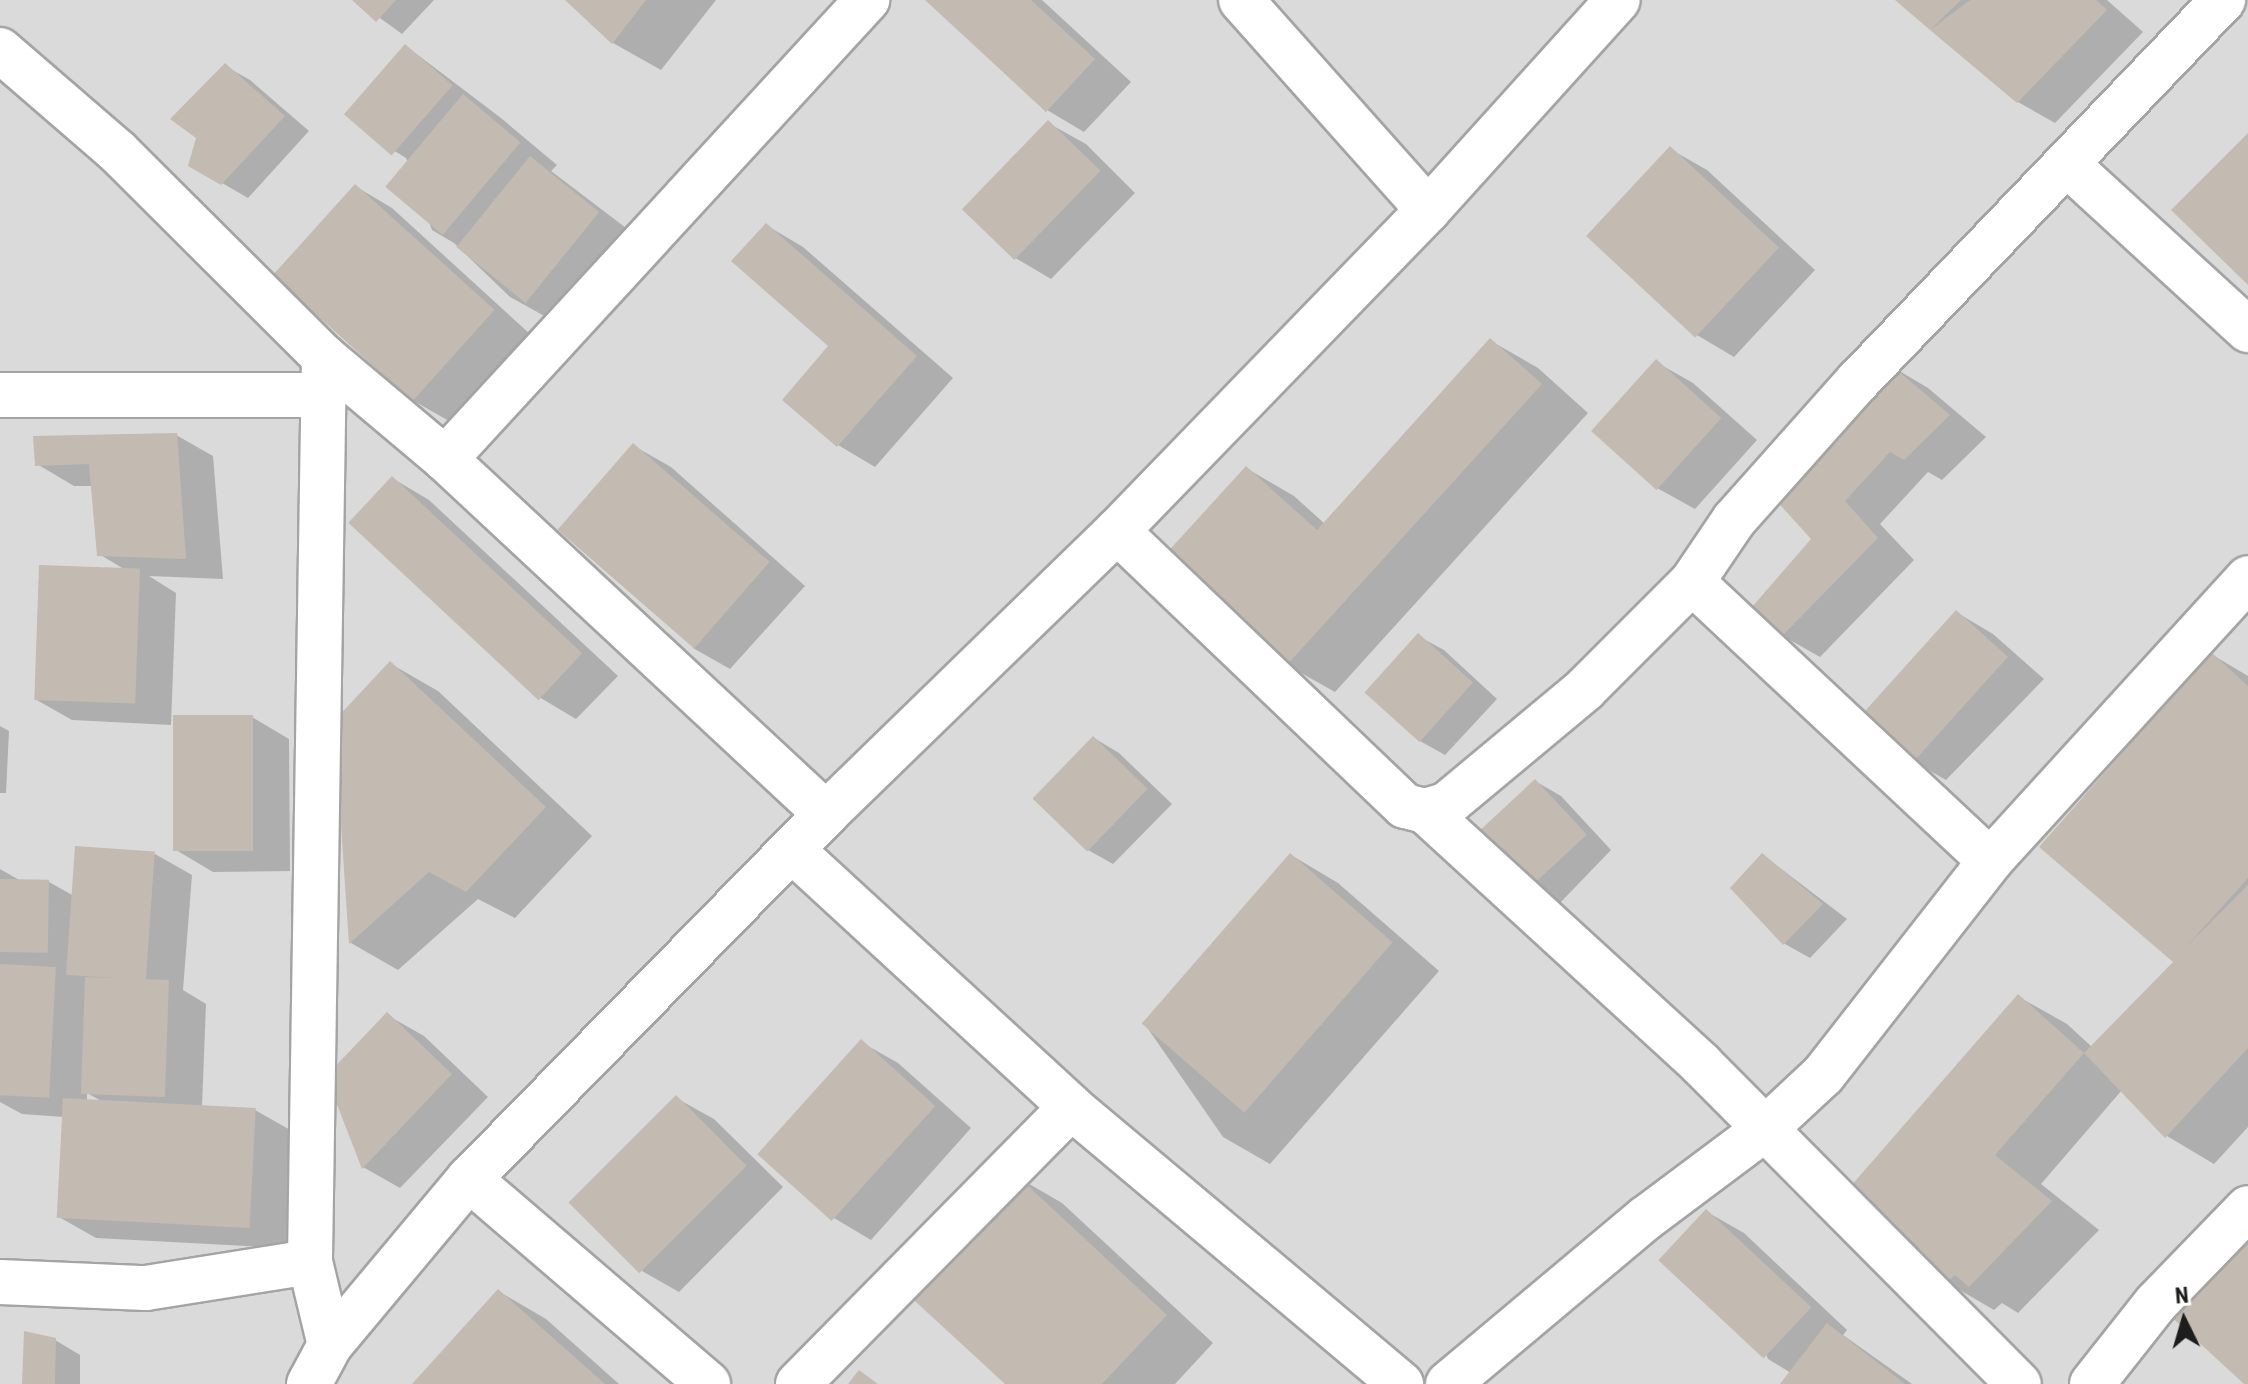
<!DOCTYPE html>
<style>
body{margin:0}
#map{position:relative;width:2248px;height:1384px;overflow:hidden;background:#eeebe3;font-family:"Roboto Condensed",sans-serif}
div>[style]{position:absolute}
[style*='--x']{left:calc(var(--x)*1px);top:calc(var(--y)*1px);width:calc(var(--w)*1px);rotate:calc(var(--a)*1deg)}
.residential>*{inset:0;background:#dbdada;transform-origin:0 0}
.shadow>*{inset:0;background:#0003}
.building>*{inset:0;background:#c3bab2;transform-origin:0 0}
.roads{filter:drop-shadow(2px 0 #a4a4a4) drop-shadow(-2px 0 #a4a4a4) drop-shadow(0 2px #a4a4a4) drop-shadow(0 -2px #a4a4a4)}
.minor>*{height:44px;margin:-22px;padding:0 22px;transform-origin:22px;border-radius:22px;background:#fff}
.tertiary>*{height:44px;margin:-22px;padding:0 22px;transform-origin:22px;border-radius:22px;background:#fff}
span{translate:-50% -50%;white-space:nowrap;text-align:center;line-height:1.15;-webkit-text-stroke:6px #fff;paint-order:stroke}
.north{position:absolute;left:2144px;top:1280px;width:80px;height:80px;-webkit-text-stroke:6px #fff;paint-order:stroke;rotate:355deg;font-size:22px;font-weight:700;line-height:32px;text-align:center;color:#1d1d1d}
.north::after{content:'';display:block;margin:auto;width:28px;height:36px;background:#1d1d1d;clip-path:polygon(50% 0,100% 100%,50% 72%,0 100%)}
</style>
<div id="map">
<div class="residential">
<i style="left:0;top:0;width:2248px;height:1384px"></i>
</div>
<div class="shadow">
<i style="clip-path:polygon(355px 0,434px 0,402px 34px)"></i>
<i style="clip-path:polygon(568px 0,716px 0,661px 70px,613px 43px)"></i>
<i style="clip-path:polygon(928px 0,1042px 0,1131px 82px,1084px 132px,1047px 110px)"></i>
<i style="clip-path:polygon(1898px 0,2107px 0,2143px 32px,2055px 123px,2018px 102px)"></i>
<i style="clip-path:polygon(406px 46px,501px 118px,557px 165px,551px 171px,634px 234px,548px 318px,510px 297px,454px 243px,432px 230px,406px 158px,393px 150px)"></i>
<i style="clip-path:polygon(225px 66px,250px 80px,309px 131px,248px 198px,191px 165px)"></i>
<i style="clip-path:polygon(1048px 123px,1086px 144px,1135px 193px,1051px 279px,1014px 257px)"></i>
<i style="clip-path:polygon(1670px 149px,1707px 170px,1815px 270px,1734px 357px,1697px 335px)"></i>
<i style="clip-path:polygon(355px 186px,392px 208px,530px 334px,449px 421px,412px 400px,274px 274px)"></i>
<i style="clip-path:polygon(766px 225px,803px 247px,953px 378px,875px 467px,838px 445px,831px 346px)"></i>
<i style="clip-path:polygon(1491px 341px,1538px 368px,1588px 413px,1335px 692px,1287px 665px,1246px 468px,1294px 496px,1325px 524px)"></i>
<i style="clip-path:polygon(1656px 362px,1693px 383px,1757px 440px,1695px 509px,1657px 488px,1594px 431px)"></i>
<i style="clip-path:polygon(1891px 366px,1928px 388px,1986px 437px,1942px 480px,1928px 472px,1880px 524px,1914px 560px,1820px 657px,1783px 636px,1754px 607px,1813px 539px)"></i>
<i style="clip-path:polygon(176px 435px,213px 456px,223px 579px,149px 576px,176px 593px,171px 725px,72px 720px,35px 699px,127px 571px,99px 554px,93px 486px,74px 486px,37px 464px)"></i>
<i style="clip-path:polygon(634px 446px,671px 467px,805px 586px,730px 669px,693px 648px)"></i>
<i style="clip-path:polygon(392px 478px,429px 500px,618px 676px,576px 719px,539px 697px)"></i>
<i style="clip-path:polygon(1956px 612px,1993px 634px,2044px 679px,1946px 780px,1909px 759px)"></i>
<i style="clip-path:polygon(1418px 636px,1444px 650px,1497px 699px,1445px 755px,1420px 741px,1367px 692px)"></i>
<i style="clip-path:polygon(2211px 654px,2248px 676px,2248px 1127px,2214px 1164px,2167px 1136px,2122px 1090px,2041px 1184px,2099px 1230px,2018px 1313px,2002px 1303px,1994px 1310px,1946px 1282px,2019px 997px,2067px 1024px,2092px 1047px,2176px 962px)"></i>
<i style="clip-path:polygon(391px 664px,438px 691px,592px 836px,515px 918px,478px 899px,398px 970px,351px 943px,336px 722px)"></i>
<i style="clip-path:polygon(252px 717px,289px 739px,290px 871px,213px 872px,176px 850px)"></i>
<i style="clip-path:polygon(0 726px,9px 731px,6px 793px,0 793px)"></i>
<i style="clip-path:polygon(1094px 738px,1119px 753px,1172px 804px,1113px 864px,1088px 850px)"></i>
<i style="clip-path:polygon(1535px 781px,1561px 796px,1611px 850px,1559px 904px,1479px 840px)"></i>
<i style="clip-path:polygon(evenodd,155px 854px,192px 875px,183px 990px,206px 1004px,202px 1107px,255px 1110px,292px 1131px,286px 1248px,96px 1238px,59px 1217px,64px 1117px,22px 1114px,0 1102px,0 869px,21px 881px,49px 882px,74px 896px,155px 854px,87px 1093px,103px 1102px,87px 1102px,87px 1093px)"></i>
<i style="clip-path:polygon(1291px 855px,1338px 883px,1439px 971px,1270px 1164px,1223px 1137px,1144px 1023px)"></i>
<i style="clip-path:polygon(1763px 855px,1847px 919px,1810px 958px,1785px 944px,1733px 888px)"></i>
<i style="clip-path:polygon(387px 1015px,424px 1036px,488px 1097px,400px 1188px,363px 1167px)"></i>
<i style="clip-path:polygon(861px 1042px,898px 1063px,971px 1128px,871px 1240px,834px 1218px)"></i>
<i style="clip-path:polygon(676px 1098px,714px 1119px,783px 1187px,679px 1292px,642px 1271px)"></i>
<i style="clip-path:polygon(1014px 1175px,1062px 1203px,1213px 1343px,1175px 1384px,1008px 1384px)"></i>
<i style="clip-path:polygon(1707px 1212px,1744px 1233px,1847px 1330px,1843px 1335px,1912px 1384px,1782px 1384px,1791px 1373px,1768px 1359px)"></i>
<i style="clip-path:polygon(498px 1291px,546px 1319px,619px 1384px,414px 1384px)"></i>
<i style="clip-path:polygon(55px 1340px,80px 1355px,80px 1384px,24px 1384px)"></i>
</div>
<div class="building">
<i style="clip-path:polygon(352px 0,396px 0,376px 22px)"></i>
<i style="clip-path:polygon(565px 0,646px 0,612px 44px)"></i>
<i style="clip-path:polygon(925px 0,1031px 0,1095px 59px,1046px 112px)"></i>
<i style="clip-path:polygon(1895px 0,1961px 0,1930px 30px)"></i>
<i style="clip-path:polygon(1970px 0,2096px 0,2107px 10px,2017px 103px,1930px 30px)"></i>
<i style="left:405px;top:44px;width:63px;height:93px;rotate:41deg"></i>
<i style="clip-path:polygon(225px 63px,285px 116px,221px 185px,188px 166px,196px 138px,170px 119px)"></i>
<i style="left:463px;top:94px;width:75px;height:121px;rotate:40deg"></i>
<i style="left:1048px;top:120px;width:73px;height:124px;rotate:44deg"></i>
<i style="clip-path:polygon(2248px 133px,2248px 285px,2171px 210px)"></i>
<i style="left:1670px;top:146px;width:149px;height:123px;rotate:43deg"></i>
<i style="left:530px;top:156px;width:89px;height:117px;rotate:39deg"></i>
<i style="left:355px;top:184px;width:188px;height:123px;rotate:42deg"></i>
<i style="clip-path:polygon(766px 223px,917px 356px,837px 447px,782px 400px,828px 346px,731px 261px)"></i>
<i style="clip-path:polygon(1490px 338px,1542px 384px,1286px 666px,1163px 557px,1246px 466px,1317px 530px)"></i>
<i style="left:1656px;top:359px;width:88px;height:97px;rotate:42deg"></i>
<i style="clip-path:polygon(1890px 364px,1950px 415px,1904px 460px,1890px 452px,1845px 501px,1878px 538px,1781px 637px,1752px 607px,1811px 539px,1773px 497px)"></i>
<i style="clip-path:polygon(177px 433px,186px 559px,97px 556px,89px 464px,35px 466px,33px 436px)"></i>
<i style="left:633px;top:443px;width:181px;height:115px;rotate:41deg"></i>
<i style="left:392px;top:476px;width:260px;height:64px;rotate:43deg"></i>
<i style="left:39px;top:565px;width:101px;height:135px;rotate:2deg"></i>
<i style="left:1956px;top:610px;width:70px;height:144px;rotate:42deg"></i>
<i style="left:1418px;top:633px;width:74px;height:80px;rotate:42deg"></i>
<i style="clip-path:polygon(2211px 652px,2248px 686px,2248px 878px,2185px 948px,2248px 885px,2248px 1048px,2165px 1138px,2084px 1053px,2173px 962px,2039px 847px)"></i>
<i style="clip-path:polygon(390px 661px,546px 807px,466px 892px,429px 872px,349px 944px,334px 721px)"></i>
<i style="left:253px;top:715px;width:136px;height:80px;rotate:90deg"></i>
<i style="left:1093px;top:736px;width:76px;height:87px;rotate:44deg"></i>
<i style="left:1535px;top:779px;width:76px;height:85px;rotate:47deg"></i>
<i style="left:75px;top:846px;width:80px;height:129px;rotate:4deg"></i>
<i style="left:1290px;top:853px;width:136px;height:226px;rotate:41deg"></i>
<i style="clip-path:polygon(1762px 853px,1823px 904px,1783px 945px,1730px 888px)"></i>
<i style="left:0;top:879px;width:49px;height:73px;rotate:1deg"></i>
<i style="left:0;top:964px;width:56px;height:131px;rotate:3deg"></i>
<i style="left:169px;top:980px;width:117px;height:84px;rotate:92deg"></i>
<i style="clip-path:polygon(2018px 994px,2084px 1053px,1995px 1155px,2052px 1201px,1969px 1287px,1955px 1275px,1944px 1284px,1850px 1187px)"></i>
<i style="clip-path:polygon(387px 1012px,452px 1074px,362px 1169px,326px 1076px)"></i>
<i style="left:861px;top:1039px;width:100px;height:155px;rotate:42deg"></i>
<i style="left:676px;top:1095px;width:100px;height:152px;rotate:45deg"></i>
<i style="left:63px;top:1098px;width:193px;height:120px;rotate:3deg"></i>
<i style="clip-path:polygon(1014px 1173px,1167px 1315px,1102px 1384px,1005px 1384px,903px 1290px)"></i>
<i style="left:1706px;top:1209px;width:144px;height:70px;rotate:43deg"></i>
<i style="clip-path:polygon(2248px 1221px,2248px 1384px,2244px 1384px,2166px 1312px)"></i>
<i style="clip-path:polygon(498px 1289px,605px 1384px,412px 1384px)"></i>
<i style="clip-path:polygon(1827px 1323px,1905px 1384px,1780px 1384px)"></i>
<i style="clip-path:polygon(24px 1331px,56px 1338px,55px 1384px,22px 1384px)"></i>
<i style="clip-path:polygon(859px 1370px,878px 1384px,848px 1384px)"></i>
</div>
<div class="roads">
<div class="minor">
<i style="--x:1241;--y:0;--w:281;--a:48.3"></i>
<i style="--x:0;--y:50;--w:156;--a:40.8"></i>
<i style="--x:118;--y:152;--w:291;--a:44.9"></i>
<i style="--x:324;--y:357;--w:158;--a:40.1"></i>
<i style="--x:445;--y:459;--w:521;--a:42.98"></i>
<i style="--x:2069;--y:166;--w:243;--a:42.5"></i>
<i style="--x:324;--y:357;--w:905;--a:90.89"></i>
<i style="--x:310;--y:1262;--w:85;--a:76.5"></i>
<i style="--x:0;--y:395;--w:324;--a:0"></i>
<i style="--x:445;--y:459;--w:624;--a:-47.4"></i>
<i style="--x:1117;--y:531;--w:398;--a:43.7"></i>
<i style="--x:1405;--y:806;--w:21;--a:14"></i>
<i style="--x:1425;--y:811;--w:22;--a:-16"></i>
<i style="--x:1446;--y:805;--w:181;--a:-39.8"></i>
<i style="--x:1585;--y:689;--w:151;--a:-45"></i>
<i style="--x:1692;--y:582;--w:75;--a:-55.9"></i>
<i style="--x:1734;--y:520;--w:186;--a:-48.3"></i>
<i style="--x:1858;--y:381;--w:528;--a:-46.23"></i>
<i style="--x:1692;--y:582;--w:408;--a:43.1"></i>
<i style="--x:1425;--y:811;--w:374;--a:42.5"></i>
<i style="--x:1701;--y:1064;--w:451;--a:45.2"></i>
<i style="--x:793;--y:851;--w:378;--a:42.6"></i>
<i style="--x:1071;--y:1107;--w:431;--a:40"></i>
<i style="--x:469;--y:1179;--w:315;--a:40.6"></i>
<i style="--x:0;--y:1282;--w:146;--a:2.4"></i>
<i style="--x:146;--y:1288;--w:166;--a:-9"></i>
<i style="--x:798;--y:1384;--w:389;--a:-45.4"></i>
<i style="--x:1448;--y:1384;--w:258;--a:-40"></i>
<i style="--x:1646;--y:1218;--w:149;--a:-36.8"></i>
<i style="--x:1765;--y:1129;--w:79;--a:-43"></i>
<i style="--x:1823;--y:1075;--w:271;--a:-52"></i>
<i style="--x:1990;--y:861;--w:383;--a:-47.6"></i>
<i style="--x:2092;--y:1384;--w:103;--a:-51.7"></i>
<i style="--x:2156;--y:1303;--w:132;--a:-45.9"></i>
</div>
<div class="tertiary">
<i style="--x:309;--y:1384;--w:44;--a:-61.7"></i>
<i style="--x:330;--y:1345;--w:217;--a:-50.1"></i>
<i style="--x:469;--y:1179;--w:511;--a:-45.63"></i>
<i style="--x:826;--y:814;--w:406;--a:-44.2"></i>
<i style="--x:1117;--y:531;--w:447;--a:-45.9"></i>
<i style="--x:1428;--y:210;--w:283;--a:-47.9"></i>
</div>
</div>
<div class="north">N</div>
</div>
